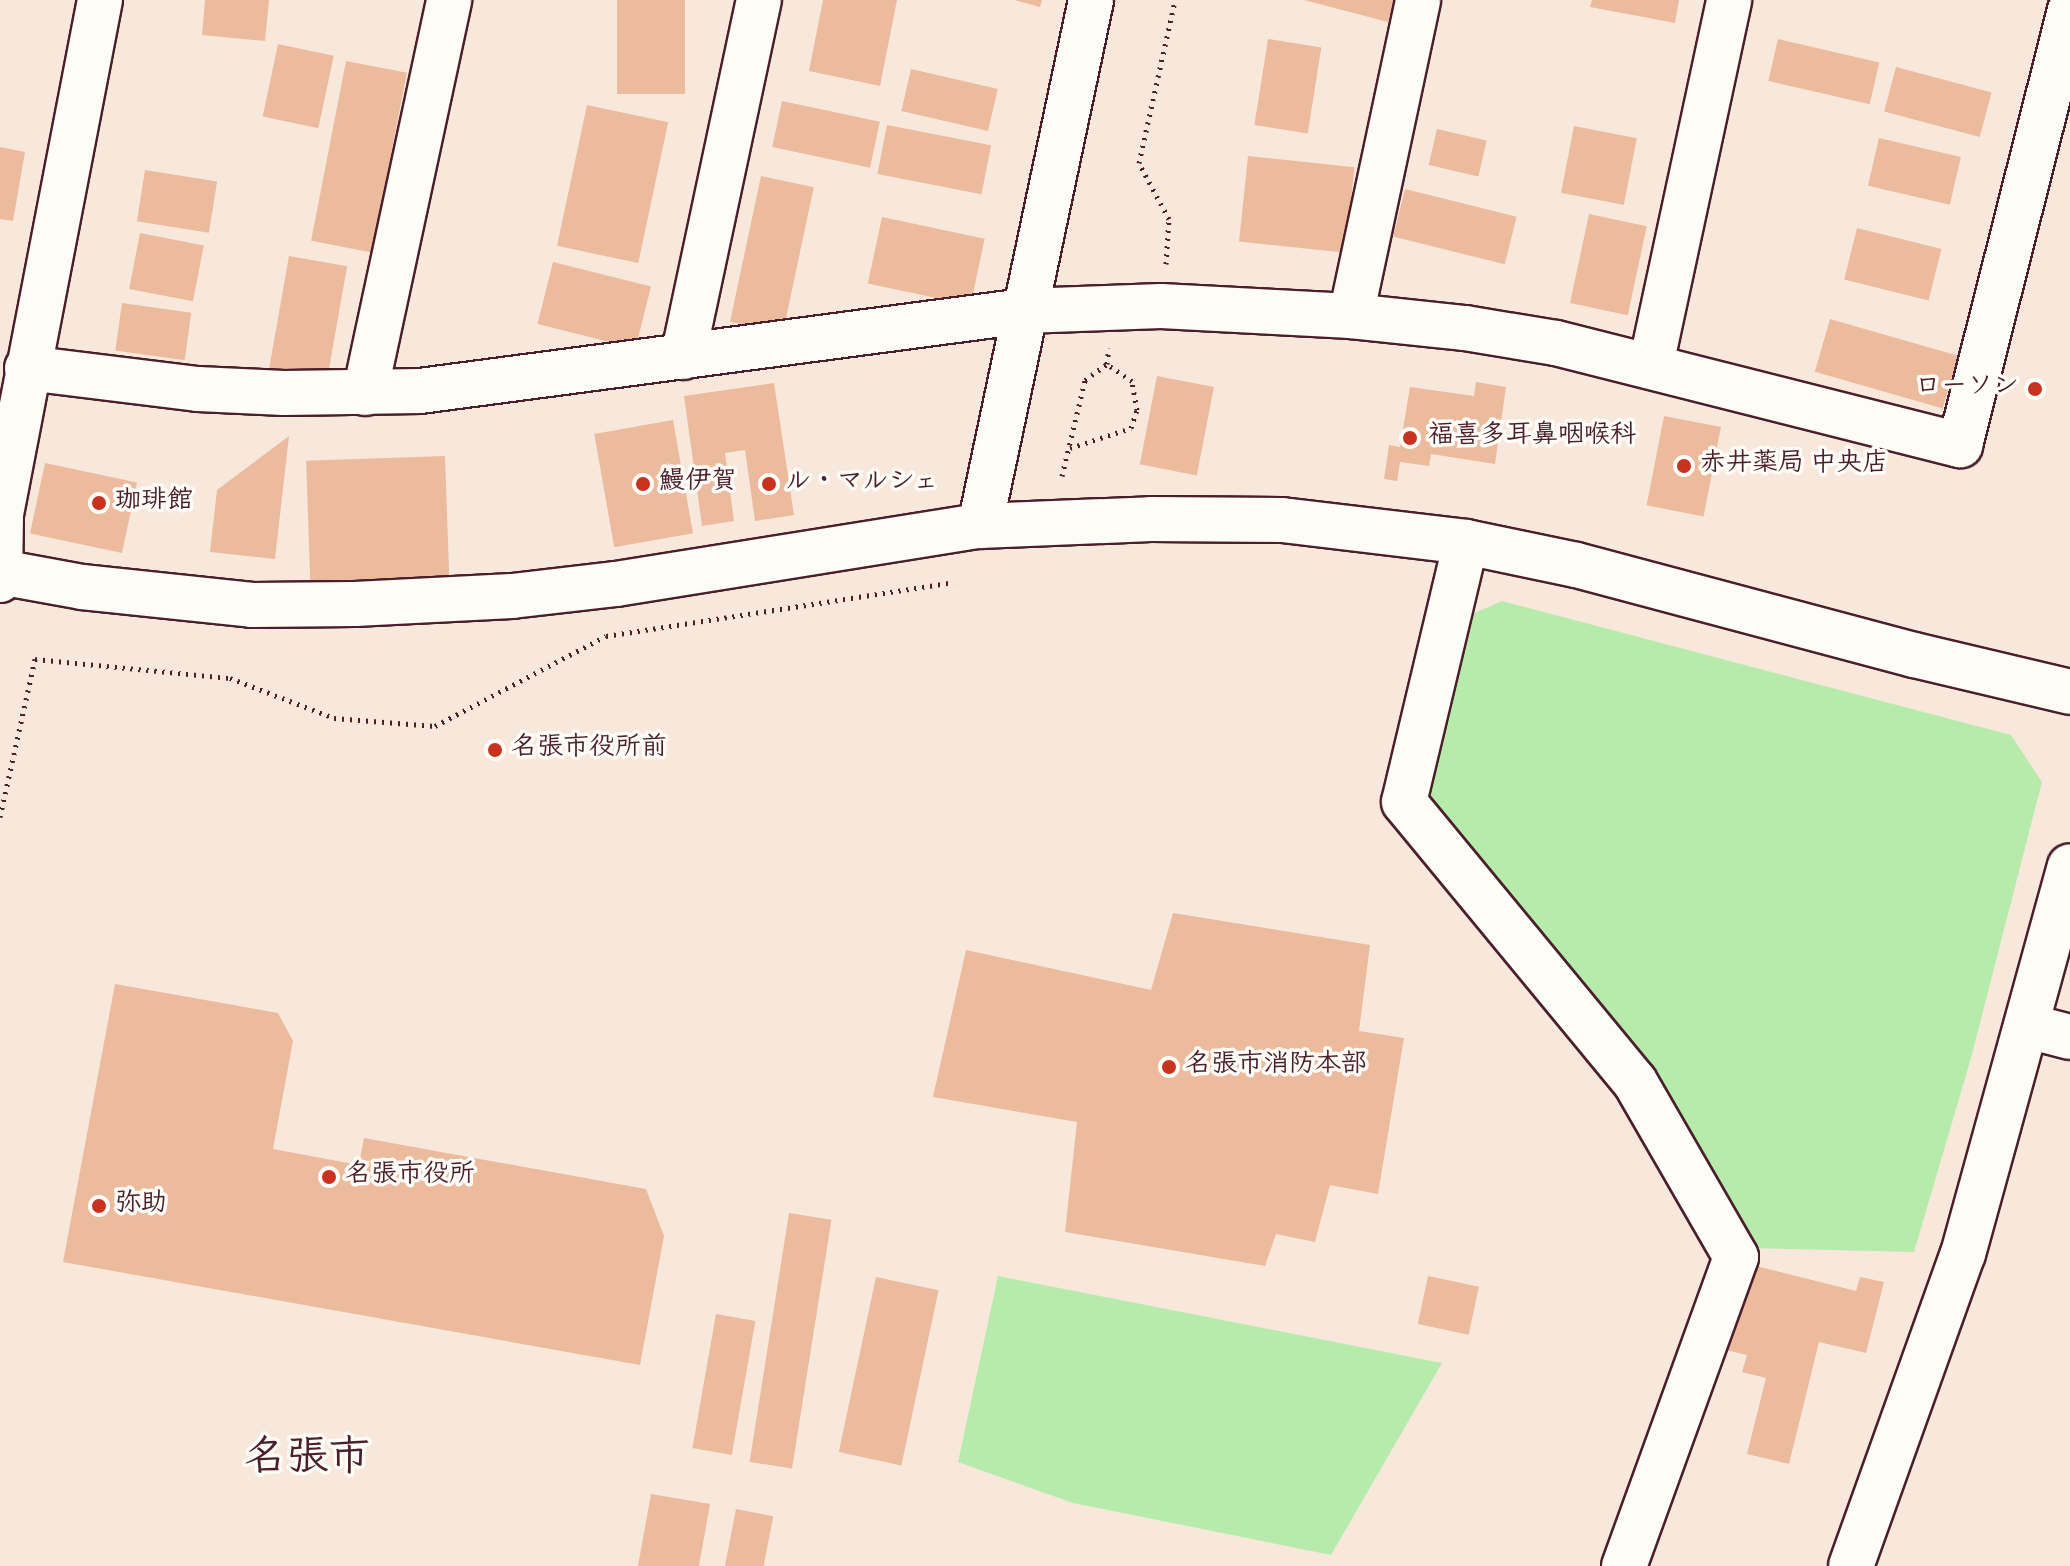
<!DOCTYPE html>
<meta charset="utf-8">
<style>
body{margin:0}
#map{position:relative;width:2070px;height:1566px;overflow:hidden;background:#f8e8dc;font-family:"Gochi Hand","Klee One",sans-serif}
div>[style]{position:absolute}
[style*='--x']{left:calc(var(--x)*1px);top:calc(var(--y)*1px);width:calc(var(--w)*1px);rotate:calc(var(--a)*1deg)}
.green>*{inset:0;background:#b7ebac}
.building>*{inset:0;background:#ecba9d;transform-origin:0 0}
.path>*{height:5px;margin-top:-2.5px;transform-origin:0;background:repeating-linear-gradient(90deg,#4a1f2b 0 2px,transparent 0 8px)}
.roads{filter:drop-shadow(2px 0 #4a1f2b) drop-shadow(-2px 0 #4a1f2b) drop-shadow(0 2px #4a1f2b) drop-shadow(0 -2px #4a1f2b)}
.street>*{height:44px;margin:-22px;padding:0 22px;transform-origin:22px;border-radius:22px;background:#fdfcf7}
.secondary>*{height:44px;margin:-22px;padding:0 22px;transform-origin:22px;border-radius:22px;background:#fdfcf7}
.dots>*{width:22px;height:22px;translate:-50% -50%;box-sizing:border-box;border:4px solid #fdfcf7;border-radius:50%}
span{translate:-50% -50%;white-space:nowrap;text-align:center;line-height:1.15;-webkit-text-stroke:7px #fdfcf7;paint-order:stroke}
.poi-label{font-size:26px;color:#4a1f2b;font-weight:700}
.right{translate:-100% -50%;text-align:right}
.left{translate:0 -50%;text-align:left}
.town-label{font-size:42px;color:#4a1f2b;font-weight:700}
</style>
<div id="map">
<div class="green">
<i style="clip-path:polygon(1502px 601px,2011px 735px,2042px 782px,1971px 1058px,1914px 1252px,1750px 1248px,1437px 815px,1427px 780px,1468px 616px)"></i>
<i style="clip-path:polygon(998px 1276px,1442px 1363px,1331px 1555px,1073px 1503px,958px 1462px)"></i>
</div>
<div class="building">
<i style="clip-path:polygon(205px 0,269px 0,265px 41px,202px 35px)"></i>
<i style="left:617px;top:0;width:68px;height:94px"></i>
<i style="clip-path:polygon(823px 0,897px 0,880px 86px,809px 71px)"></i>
<i style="clip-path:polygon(1014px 0,1042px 0,1040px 7px)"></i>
<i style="clip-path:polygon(1304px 0,1394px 0,1388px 22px)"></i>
<i style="clip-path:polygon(1592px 0,1679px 0,1675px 23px,1590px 7px)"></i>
<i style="left:1268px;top:39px;width:54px;height:87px;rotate:9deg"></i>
<i style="left:1778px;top:39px;width:104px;height:43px;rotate:13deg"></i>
<i style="left:278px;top:44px;width:57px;height:74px;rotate:12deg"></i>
<i style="left:346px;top:61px;width:62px;height:183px;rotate:11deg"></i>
<i style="left:1896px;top:67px;width:99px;height:46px;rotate:15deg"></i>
<i style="left:911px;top:69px;width:89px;height:43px;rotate:13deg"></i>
<i style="left:782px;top:101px;width:100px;height:47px;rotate:12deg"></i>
<i style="left:587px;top:105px;width:83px;height:144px;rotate:12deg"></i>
<i style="left:887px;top:125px;width:106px;height:50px;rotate:11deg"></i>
<i style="left:1574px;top:126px;width:64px;height:68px;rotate:11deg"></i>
<i style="left:1437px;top:129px;width:51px;height:37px;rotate:13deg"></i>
<i style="left:1879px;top:138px;width:84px;height:49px;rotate:13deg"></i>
<i style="clip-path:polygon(0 147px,25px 152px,13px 221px,0 219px)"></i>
<i style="left:1248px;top:156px;width:107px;height:86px;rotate:6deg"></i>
<i style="left:145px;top:170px;width:73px;height:52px;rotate:9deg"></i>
<i style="left:761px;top:176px;width:54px;height:149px;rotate:12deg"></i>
<i style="left:1405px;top:189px;width:115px;height:49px;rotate:14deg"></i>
<i style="left:1589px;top:214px;width:59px;height:91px;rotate:12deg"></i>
<i style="left:882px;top:217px;width:105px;height:68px;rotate:12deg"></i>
<i style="left:1857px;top:228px;width:87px;height:53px;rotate:14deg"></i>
<i style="left:140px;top:233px;width:65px;height:57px;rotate:11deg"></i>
<i style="left:289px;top:256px;width:59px;height:119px;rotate:10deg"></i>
<i style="left:553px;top:262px;width:101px;height:64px;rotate:14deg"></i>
<i style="left:122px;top:303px;width:70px;height:48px;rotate:8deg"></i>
<i style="left:1830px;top:319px;width:133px;height:55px;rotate:16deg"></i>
<i style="left:1157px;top:376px;width:58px;height:90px;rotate:11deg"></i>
<i style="clip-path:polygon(1476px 382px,1506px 387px,1495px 464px,1431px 454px,1429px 466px,1400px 462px,1397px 481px,1384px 479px,1389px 445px,1400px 447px,1410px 387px,1474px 396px)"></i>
<i style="clip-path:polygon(774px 383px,794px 515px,755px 521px,745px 450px,725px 453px,734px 521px,702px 526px,684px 396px)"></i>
<i style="left:1664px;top:416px;width:58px;height:91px;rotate:11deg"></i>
<i style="left:673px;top:420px;width:115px;height:80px;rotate:80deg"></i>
<i style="clip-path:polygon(289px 436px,275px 559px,210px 552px,217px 490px)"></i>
<i style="left:445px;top:456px;width:121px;height:139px;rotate:88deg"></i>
<i style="left:45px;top:463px;width:94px;height:72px;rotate:12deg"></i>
<i style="clip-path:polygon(1173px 913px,1370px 945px,1359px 1031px,1404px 1038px,1378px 1194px,1330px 1185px,1315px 1242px,1276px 1234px,1265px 1266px,1065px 1232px,1077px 1122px,933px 1097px,966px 950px,1151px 990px)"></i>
<i style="clip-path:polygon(115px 984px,278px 1013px,293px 1041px,273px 1149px,359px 1165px,364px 1138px,646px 1189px,664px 1236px,640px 1365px,63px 1262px)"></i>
<i style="left:789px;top:1213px;width:43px;height:252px;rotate:9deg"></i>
<i style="clip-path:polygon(1744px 1263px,1856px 1291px,1860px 1277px,1884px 1282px,1866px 1353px,1819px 1342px,1789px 1464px,1747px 1454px,1766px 1378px,1742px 1372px,1747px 1355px,1722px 1349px)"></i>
<i style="left:1428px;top:1276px;width:52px;height:49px;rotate:12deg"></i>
<i style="left:876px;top:1277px;width:64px;height:179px;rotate:12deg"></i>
<i style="left:716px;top:1314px;width:40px;height:136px;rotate:10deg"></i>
<i style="clip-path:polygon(651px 1494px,710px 1504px,699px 1566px,638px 1566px)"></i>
<i style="left:736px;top:1509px;width:38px;height:58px;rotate:11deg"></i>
</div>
<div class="path">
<i style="--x:1166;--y:264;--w:45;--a:-86.2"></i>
<i style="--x:1169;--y:219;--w:64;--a:-118.2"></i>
<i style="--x:1139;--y:163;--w:167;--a:-77.5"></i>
<i style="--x:1070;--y:448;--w:64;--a:-18.2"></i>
<i style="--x:1131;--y:428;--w:19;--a:-72"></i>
<i style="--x:1137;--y:410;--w:29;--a:-100"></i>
<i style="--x:1132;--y:381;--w:30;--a:-146"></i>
<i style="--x:1062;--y:476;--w:99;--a:-76.5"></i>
<i style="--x:1085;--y:380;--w:27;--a:-36"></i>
<i style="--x:1107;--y:364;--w:16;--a:-83"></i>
<i style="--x:0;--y:817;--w:162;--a:-77.5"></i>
<i style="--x:35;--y:659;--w:196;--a:5.6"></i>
<i style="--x:230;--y:678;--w:111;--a:21"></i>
<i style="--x:334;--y:718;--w:101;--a:4.5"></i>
<i style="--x:435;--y:726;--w:193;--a:-27.8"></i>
<i style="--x:606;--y:636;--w:352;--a:-8.8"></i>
</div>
<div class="roads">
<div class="street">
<i style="--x:1351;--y:316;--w:323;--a:-78"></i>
<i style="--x:683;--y:357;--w:365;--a:-78"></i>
<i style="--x:1651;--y:365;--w:373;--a:-77.9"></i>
<i style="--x:27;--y:368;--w:172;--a:7"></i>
<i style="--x:198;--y:389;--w:86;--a:2.7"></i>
<i style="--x:284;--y:393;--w:136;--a:-0.8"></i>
<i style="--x:420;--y:391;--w:609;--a:-7.54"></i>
<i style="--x:1024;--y:311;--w:137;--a:-2.1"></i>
<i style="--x:1161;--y:306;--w:190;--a:3"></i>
<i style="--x:1351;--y:316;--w:115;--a:6"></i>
<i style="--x:1465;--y:328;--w:92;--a:9.4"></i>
<i style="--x:1556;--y:343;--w:417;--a:14.2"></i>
<i style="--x:1960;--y:445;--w:450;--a:-75.8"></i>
<i style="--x:365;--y:393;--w:402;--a:-77.9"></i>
<i style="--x:1466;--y:542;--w:267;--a:103.4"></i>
<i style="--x:1404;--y:802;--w:363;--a:50.5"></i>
<i style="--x:1635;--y:1082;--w:202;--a:60"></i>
<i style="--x:1736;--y:1257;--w:329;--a:109.9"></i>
<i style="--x:0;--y:580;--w:66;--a:-89.1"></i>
<i style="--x:1;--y:514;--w:523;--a:-79.1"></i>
<i style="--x:2028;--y:1026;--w:43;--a:14.7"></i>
</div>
<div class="secondary">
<i style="--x:980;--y:526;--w:538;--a:-78.08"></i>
<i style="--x:0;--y:572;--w:83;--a:10.4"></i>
<i style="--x:82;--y:587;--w:171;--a:6"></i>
<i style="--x:252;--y:605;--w:103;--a:-0.6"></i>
<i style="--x:355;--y:604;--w:157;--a:-2.9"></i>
<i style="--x:512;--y:596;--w:105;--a:-6.6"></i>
<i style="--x:616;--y:584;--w:369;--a:-9.1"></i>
<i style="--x:980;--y:526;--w:171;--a:-2.3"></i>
<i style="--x:1151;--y:519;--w:131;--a:0.4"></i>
<i style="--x:1282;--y:520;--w:185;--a:6.8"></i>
<i style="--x:1466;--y:542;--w:112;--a:11.8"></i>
<i style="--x:1576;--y:565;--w:350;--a:14.9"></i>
<i style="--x:1914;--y:655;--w:160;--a:13.3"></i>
<i style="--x:1851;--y:1566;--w:331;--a:-70.3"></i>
<i style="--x:1963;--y:1254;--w:402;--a:-74.6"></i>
</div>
</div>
<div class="dots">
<i style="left:2035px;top:389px;background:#c8321e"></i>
<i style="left:1410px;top:438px;background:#c8321e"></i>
<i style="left:1684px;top:466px;background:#c8321e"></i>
<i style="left:643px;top:484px;background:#c8321e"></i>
<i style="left:769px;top:484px;background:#c8321e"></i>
<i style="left:99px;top:503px;background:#c8321e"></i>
<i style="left:495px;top:750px;background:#c8321e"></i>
<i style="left:1169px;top:1067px;background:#c8321e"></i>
<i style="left:329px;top:1177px;background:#c8321e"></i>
<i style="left:99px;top:1206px;background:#c8321e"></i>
</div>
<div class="poi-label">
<span class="right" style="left:2019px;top:389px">ローソン</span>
<span class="left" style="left:1428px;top:438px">福喜多耳鼻咽喉科</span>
<span class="left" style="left:1700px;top:466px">赤井薬局 中央店</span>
<span class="left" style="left:659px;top:484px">鰻伊賀</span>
<span class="left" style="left:785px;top:484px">ル・マルシェ</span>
<span class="left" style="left:115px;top:503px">珈琲館</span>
<span class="left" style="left:511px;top:750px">名張市役所前</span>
<span class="left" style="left:1185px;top:1067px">名張市消防本部</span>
<span class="left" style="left:345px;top:1177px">名張市役所</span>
<span class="left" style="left:115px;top:1206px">弥助</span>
</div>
<div class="town-label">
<span style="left:307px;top:1462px">名張市</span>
</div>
</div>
